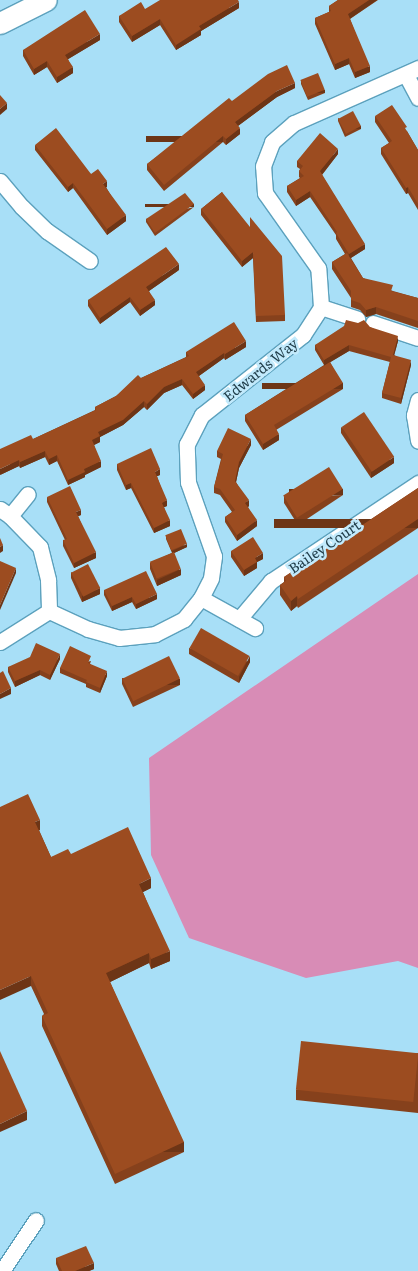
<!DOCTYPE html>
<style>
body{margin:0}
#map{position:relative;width:418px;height:1271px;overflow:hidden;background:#a8dff7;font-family:Literata,serif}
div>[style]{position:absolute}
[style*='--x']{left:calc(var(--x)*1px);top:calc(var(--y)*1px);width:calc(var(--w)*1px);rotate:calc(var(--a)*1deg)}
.green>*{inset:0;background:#d88cb6}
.roads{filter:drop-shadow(1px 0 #5ca1bd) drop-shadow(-1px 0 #5ca1bd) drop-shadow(0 1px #5ca1bd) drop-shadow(0 -1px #5ca1bd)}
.street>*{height:15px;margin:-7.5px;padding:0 7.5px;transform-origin:7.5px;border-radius:7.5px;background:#fff}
.secondary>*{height:21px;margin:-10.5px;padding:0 10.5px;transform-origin:10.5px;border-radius:10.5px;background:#fff}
.wall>*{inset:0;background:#86411c}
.shaded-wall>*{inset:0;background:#6d3516;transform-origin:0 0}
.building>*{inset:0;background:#9c4c20;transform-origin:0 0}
span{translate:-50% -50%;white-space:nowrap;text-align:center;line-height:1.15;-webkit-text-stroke:5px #c2eafc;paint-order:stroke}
.street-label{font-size:14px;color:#1f3c48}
</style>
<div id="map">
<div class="green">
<i style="clip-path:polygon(418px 574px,418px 968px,398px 961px,306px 978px,189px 938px,151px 855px,149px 758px)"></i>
</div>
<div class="roads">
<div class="street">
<i style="--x:406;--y:75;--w:26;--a:62"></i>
<i style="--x:0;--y:181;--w:34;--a:50"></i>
<i style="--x:22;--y:207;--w:35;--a:44"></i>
<i style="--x:47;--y:231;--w:52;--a:34.9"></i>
<i style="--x:321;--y:307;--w:38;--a:18"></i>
<i style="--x:373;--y:323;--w:47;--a:18.4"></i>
<i style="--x:418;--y:400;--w:16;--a:105"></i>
<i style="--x:414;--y:415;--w:26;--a:81"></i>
<i style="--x:0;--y:509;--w:12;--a:35"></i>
<i style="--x:10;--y:516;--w:43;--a:45.9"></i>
<i style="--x:40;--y:547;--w:34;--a:76"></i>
<i style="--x:48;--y:580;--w:31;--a:88"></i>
<i style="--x:10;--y:516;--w:28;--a:-51"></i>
<i style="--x:201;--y:598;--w:62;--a:29.1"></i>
<i style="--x:49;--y:611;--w:43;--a:24.8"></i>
<i style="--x:88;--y:629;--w:32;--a:16"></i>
<i style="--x:119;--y:638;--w:36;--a:-6"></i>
<i style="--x:155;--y:634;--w:33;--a:-27"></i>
<i style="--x:184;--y:619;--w:27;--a:-51"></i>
<i style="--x:201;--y:598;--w:22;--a:-63"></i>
<i style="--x:211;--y:578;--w:22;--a:-82"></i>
<i style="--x:214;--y:556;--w:78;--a:-109.4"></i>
<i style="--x:188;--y:482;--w:38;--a:-92"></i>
<i style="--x:187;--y:444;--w:33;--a:-63"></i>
<i style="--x:202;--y:415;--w:129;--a:-38.4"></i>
<i style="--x:303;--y:335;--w:33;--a:-57"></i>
<i style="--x:321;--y:307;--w:39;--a:-94"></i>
<i style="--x:318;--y:268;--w:92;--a:-125.2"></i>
<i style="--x:265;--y:193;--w:27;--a:-94"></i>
<i style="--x:263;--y:166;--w:26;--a:-69"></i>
<i style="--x:272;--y:142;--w:29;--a:-41"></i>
<i style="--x:294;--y:123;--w:136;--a:-23.9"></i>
<i style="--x:239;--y:619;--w:50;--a:-49.9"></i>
<i style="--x:271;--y:581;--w:177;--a:-33.7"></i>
<i style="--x:0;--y:642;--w:58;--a:-32.3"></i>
<i style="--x:2;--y:1271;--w:61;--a:-56.3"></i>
</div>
<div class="secondary">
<i style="--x:0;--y:23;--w:51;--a:-26.6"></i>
</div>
</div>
<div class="wall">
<i style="clip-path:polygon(338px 0,378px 0,350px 19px,370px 72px,355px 78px,349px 64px,335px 70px,315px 24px,315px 18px,329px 12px,329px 6px)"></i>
<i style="clip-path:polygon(239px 8px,201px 31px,201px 35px,176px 50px,160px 25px,132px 42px,119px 22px,119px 16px,145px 9px)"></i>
<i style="clip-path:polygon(100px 40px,68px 59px,73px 73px,57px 83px,47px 67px,34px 75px,23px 56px,23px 50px)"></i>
<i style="clip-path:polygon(301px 81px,325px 93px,308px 100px,301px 84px)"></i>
<i style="clip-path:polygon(295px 88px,277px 97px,238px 126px,240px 134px,226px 145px,223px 142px,164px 191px,147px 170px,147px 164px,232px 101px)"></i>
<i style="clip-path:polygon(375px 116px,407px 131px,418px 150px,418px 210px,408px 193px,406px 194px,381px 154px,381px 148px,389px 143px,375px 122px)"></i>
<i style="clip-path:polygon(338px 118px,361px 129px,345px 137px,338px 121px)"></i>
<i style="clip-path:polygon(35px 145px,91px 174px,107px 187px,106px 187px,126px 221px,107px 235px,73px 188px,68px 192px,35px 150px)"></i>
<i style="clip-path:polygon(338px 154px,322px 175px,365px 249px,351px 258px,363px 278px,393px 291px,418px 298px,418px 328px,376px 314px,366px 317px,360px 310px,351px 307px,351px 298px,332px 269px,332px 262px,345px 254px,336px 239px,336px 235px,310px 197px,296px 206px,287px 192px,287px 186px,300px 178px,299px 177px,299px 171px,300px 169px,297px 167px,297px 161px)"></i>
<i style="clip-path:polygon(222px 192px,285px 315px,285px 321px,256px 322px,253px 258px,242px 267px,201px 215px,201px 209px)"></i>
<i style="clip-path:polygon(194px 207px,155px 236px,146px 222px,146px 219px)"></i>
<i style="clip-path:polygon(179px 270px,149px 291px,155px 305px,140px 316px,130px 302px,100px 324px,88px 306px,88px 300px)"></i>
<i style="clip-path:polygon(370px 327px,398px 341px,394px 355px,411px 365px,401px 404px,382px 398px,382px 393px,390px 362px,349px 351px,330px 362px,343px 389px,276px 430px,279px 440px,263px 450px,245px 421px,245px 415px,324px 365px,315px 350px,315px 345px)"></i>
<i style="clip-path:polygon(246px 347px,225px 360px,224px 358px,199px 376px,205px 390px,193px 399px,182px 385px,164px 393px,147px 410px,144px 407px,123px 425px,100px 437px,100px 442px,94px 445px,101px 467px,85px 475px,85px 477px,68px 485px,57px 461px,49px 465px,45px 457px,20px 468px,19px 466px,0 475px,33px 439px,95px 410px,95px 407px,116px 396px,141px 378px,186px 357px,186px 352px)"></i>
<i style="clip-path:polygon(341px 427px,394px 463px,371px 478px,341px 433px)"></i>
<i style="clip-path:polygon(251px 445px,239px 468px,236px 482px,249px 506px,248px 507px,257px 526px,237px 541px,225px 522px,225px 517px,232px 512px,220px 495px,214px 493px,214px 487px,221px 459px,217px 457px,217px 451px)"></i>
<i style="clip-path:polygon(117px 464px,160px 475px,157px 476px,167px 506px,164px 507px,170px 526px,154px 533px,131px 488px,126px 490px,117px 470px)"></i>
<i style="clip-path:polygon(418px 488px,418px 528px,298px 608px,297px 606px,291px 611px,280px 595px,280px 585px,284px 582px,284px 577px)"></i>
<i style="clip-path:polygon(343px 495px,298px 525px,284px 503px,284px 497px)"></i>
<i style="clip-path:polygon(47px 497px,81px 515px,78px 516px,96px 558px,74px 568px,63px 546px,63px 540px,65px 540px,47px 502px)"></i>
<i style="clip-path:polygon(166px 536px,187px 547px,174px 553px,181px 575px,157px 586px,150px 569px,150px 563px,172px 553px,166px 539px)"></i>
<i style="clip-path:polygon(231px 551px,263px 559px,257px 562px,257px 568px,244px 576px,231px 557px)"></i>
<i style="clip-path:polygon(71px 572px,100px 594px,82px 602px,71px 578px)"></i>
<i style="clip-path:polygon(104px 590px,157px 599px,136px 609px,132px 602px,112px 611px,104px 595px)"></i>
<i style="clip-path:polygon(189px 648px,250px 662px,239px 683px,189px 654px)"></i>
<i style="clip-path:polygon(60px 659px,50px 680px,40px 675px,15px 687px,8px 672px,8px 667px)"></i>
<i style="clip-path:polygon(91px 661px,90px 664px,107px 676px,100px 693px,86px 687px,86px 684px,60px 673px,60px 668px)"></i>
<i style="clip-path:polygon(122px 678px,180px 685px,133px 707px,122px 684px)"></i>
<i style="clip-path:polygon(0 807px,40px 830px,39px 830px,51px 857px,71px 854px,151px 888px,143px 892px,170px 961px,151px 969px,149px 963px,110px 982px,184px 1152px,115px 1184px,42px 1026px,42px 1016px,44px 1014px,31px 986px)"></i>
<i style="clip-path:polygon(418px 1053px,418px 1113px,296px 1100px,296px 1090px)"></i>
<i style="clip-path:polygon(56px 1258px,94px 1269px,89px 1271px,59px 1271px,56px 1264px)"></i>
</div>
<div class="shaded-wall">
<i style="clip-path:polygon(369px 0,377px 0,348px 20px,348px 14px)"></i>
<i style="clip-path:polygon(239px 2px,239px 8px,201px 31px,201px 35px,176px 50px,176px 45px,199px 26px)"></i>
<i style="clip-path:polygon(160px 19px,160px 25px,132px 42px,132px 36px)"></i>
<i style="clip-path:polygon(100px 34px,100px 40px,65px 61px,65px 55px)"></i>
<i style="clip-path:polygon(349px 58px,349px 64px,335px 70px,335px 64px)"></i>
<i style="clip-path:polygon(47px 61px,47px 67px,34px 75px,34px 69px)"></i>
<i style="clip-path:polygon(370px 66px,370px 72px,355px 78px,355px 72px)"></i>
<i style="clip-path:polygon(73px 67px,73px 73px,57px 83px,57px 77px)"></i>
<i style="clip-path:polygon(295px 83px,295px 88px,277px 97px,235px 128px,235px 122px,277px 91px)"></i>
<i style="left:325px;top:90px;width:3px;height:18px;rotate:90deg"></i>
<i style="clip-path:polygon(7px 103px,7px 109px,0 115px,0 109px)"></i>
<i style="left:361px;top:126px;width:3px;height:18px;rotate:90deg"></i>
<i style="clip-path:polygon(240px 128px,240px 134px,226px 145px,226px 139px)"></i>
<i style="left:223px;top:136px;width:6px;height:77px;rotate:90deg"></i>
<i style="clip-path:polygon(338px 149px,338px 154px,320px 177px,320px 171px)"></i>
<i style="clip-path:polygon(107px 181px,107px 187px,103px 189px,103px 184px)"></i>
<i style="clip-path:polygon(73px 183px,73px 188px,68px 192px,68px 187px)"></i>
<i style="clip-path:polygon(408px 187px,408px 193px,406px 194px,406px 188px)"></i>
<i style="clip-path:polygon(310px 191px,310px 197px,296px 206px,296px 200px)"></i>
<i style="left:194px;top:204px;width:3px;height:49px;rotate:90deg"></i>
<i style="clip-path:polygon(126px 215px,126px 221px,107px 235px,107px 229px)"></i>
<i style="clip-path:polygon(365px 244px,365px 249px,349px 259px,349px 254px)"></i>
<i style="clip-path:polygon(253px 252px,253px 258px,242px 267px,242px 261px)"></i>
<i style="clip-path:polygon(179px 264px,179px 270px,146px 293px,146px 287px)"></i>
<i style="clip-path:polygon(130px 297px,130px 302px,100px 324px,100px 318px)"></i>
<i style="clip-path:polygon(155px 300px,155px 305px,140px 316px,140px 310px)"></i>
<i style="clip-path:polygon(376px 307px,376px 314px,366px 317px,366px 310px)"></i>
<i style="clip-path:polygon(398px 336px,398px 341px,393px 360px,393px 355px)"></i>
<i style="clip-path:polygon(246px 341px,246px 347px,225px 360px,225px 354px)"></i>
<i style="clip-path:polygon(349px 345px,349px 351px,324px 366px,324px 360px)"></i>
<i style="clip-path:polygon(224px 353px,224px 358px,196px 378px,196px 372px)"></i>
<i style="clip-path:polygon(411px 360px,411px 365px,401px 404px,401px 398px)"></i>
<i style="clip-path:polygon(182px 379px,182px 385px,164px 393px,147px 410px,147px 404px,164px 387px)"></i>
<i style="left:343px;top:383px;width:6px;height:81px;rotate:90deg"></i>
<i style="clip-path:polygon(205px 385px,205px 390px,193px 399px,193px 394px)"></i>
<i style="clip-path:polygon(144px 401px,144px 407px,123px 425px,100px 437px,100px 442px,92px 446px,92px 440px,98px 432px)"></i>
<i style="clip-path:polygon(279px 434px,279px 440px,263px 450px,263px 444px)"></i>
<i style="clip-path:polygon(251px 439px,251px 445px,239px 468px,235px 487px,235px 481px,239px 462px)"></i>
<i style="clip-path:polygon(45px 451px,45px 457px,20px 468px,20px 462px)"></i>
<i style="clip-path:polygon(57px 455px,57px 461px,49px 465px,49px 459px)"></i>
<i style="clip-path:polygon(394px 457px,394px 463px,371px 478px,371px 472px)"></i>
<i style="clip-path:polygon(19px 460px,19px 466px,0 475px,0 469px)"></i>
<i style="clip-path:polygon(101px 461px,101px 467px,85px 475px,85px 477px,68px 485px,68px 480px,84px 469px)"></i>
<i style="clip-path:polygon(160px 469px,160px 475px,155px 477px,155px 472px)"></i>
<i style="clip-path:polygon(131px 483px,131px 488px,126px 490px,126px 485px)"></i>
<i style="left:343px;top:489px;width:6px;height:54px;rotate:90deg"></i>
<i style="clip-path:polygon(167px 500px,167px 506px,162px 508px,162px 503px)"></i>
<i style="clip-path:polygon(249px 500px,249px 506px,245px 509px,245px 503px)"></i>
<i style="clip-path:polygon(81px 510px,81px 515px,76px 517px,76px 512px)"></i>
<i style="left:418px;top:519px;width:9px;height:144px;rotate:90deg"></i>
<i style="clip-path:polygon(170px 520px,170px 526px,154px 533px,154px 528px)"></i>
<i style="clip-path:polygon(257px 520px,257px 526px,237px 541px,237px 535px)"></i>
<i style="clip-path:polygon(187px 544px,187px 547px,172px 554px,172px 551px)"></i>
<i style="clip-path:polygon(3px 545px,3px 551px,0 553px,0 547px)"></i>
<i style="clip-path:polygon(96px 552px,96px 558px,74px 568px,74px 563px)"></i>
<i style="clip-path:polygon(263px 553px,263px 559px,257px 562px,257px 568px,244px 576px,244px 570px,255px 558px)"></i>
<i style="clip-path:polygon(16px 568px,16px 573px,0 610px,0 605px)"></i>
<i style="clip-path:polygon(181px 569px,181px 575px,157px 586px,157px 580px)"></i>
<i style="clip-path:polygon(100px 588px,100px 594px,82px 602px,82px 596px)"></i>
<i style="clip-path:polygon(157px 594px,157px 599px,136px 609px,136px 604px)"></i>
<i style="clip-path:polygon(297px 596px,297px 606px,291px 611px,291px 601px)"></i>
<i style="clip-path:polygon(132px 597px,132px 602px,112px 611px,112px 606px)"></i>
<i style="clip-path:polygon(60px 654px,60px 659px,50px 680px,50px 675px)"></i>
<i style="clip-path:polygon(250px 656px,250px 662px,239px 683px,239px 677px)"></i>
<i style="clip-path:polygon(40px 670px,40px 675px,15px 687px,15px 681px)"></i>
<i style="clip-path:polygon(107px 671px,107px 676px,100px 693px,100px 688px)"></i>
<i style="left:180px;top:679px;width:6px;height:52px;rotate:90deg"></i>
<i style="clip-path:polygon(11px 688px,11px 694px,0 699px,0 694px)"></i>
<i style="clip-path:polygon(40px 820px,40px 830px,35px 832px,35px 822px)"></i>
<i style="clip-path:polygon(151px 878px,151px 888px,139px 894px,139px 884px)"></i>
<i style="clip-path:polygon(170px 951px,170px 961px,151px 969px,151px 959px)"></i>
<i style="clip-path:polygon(149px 953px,149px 963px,106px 984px,106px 973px)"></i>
<i style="clip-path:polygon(31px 976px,31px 986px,0 1000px,0 990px)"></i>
<i style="clip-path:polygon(27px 1111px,27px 1120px,0 1132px,0 1124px)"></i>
<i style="left:184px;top:1142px;width:10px;height:76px;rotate:90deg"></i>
<i style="clip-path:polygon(94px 1263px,94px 1269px,89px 1271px,75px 1271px)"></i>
</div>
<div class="building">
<i style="clip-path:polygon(160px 0,238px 0,239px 2px,199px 26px,201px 29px,176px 45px,160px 19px,132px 36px,119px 16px,141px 2px,145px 9px)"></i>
<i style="clip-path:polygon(338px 0,369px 0,348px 14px,370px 66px,355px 72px,349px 58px,335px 64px,315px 18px,331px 11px,329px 6px)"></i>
<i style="clip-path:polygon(85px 10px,100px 34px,65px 55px,73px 67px,57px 77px,47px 61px,34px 69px,23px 50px)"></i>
<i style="clip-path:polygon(287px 65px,295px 83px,277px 91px,235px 122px,240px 128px,226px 139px,223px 136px,164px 185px,147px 164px,229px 98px,232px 101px,268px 74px)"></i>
<i style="left:318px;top:73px;width:18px;height:19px;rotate:68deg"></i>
<i style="clip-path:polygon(0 95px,7px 103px,0 109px)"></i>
<i style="clip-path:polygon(392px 105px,407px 127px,405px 128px,418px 150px,418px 204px,408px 187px,406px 188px,381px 148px,392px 141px,375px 116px)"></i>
<i style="left:353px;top:111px;width:17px;height:17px;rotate:62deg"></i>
<i style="clip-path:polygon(56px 128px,91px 174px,98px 169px,107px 181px,103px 184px,126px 215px,107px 229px,73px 183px,68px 187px,35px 145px)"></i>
<i style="clip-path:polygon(320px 133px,338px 149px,320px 171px,365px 244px,349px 254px,336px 233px,337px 232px,310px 191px,296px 200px,287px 186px,304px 176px,299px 171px,303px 166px,297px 161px)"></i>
<i style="clip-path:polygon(222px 192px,250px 227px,250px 217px,282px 256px,285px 315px,256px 316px,253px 252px,242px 261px,201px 209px)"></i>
<i style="clip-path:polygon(185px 193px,194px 204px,155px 233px,146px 219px)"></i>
<i style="clip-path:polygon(166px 247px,179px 264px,146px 287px,155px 300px,140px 310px,130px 297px,100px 318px,88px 300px)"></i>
<i style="clip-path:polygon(347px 253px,363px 278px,393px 285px,391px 291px,418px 298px,418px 321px,376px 307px,366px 310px,360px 303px,351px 300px,351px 291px,332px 262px)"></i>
<i style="clip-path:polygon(346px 320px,358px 323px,364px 320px,370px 327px,398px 336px,393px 355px,411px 360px,401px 398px,382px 393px,391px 357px,349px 345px,324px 360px,315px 345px,344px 326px)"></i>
<i style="clip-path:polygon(234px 322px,246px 341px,225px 354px,224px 353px,196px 372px,205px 385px,193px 394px,182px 379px,164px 387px,147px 404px,144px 401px,123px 420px,98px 432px,100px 436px,92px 440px,101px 461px,84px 469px,85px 472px,68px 480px,57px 455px,49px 459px,45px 451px,20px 462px,19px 460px,0 469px,0 449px,31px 435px,33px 439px,96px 410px,95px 407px,116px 396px,138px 375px,141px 378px,189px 356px,186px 352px)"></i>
<i style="clip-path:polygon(330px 362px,343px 383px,274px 425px,279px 434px,263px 444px,245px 415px)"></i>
<i style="left:364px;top:412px;width:54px;height:27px;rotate:56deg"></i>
<i style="clip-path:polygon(228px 428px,251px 439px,239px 462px,235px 481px,249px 500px,245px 503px,257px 520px,237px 535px,225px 517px,235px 510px,220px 489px,214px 487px,223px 454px,217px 451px)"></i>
<i style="clip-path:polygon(151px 448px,160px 469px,155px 472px,167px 500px,162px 503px,170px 520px,154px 528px,131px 483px,126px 485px,117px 464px)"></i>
<i style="left:329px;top:467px;width:26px;height:54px;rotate:58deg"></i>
<i style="clip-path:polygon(70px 486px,81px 510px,76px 512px,96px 552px,74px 563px,63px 540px,67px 539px,47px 497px)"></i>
<i style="clip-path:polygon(418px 488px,418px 519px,298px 599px,297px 596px,291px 601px,280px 585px,286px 581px,284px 577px)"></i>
<i style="left:181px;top:529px;width:16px;height:17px;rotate:68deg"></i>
<i style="clip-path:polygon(253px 537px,263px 553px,255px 558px,257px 562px,244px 570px,231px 551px)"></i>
<i style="clip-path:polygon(0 538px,3px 545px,0 547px)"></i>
<i style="left:174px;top:552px;width:18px;height:26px;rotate:68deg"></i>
<i style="clip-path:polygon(0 561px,16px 568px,0 605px)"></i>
<i style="left:88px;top:564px;width:27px;height:19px;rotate:63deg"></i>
<i style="clip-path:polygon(146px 571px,157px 594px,136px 604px,132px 597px,112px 606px,104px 590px)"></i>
<i style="left:201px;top:628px;width:56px;height:23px;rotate:30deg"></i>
<i style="clip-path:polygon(36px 643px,60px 654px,50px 675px,40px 670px,15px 681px,8px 667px,30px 657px)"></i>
<i style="clip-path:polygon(70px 646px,91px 656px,88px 663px,107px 671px,100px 688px,86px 682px,87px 680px,60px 668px)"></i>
<i style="left:169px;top:656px;width:25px;height:52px;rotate:64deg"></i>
<i style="clip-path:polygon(3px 671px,11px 688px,0 694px,0 673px)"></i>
<i style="clip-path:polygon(28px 794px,40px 820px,35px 822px,51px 857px,68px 849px,71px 854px,128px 827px,151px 878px,139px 884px,170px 951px,151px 959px,149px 953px,106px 973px,184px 1142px,115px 1174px,42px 1016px,48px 1013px,31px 976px,0 990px,0 807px)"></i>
<i style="left:301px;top:1041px;width:118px;height:49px;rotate:6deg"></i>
<i style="clip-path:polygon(0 1051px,27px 1111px,0 1124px)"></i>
<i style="clip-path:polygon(86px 1246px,94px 1263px,75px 1271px,62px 1271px,56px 1258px)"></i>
</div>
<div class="street-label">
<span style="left:260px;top:369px;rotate:-39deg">Edwards Way</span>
<span style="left:324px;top:546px;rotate:-34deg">Bailey Court</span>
</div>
</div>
